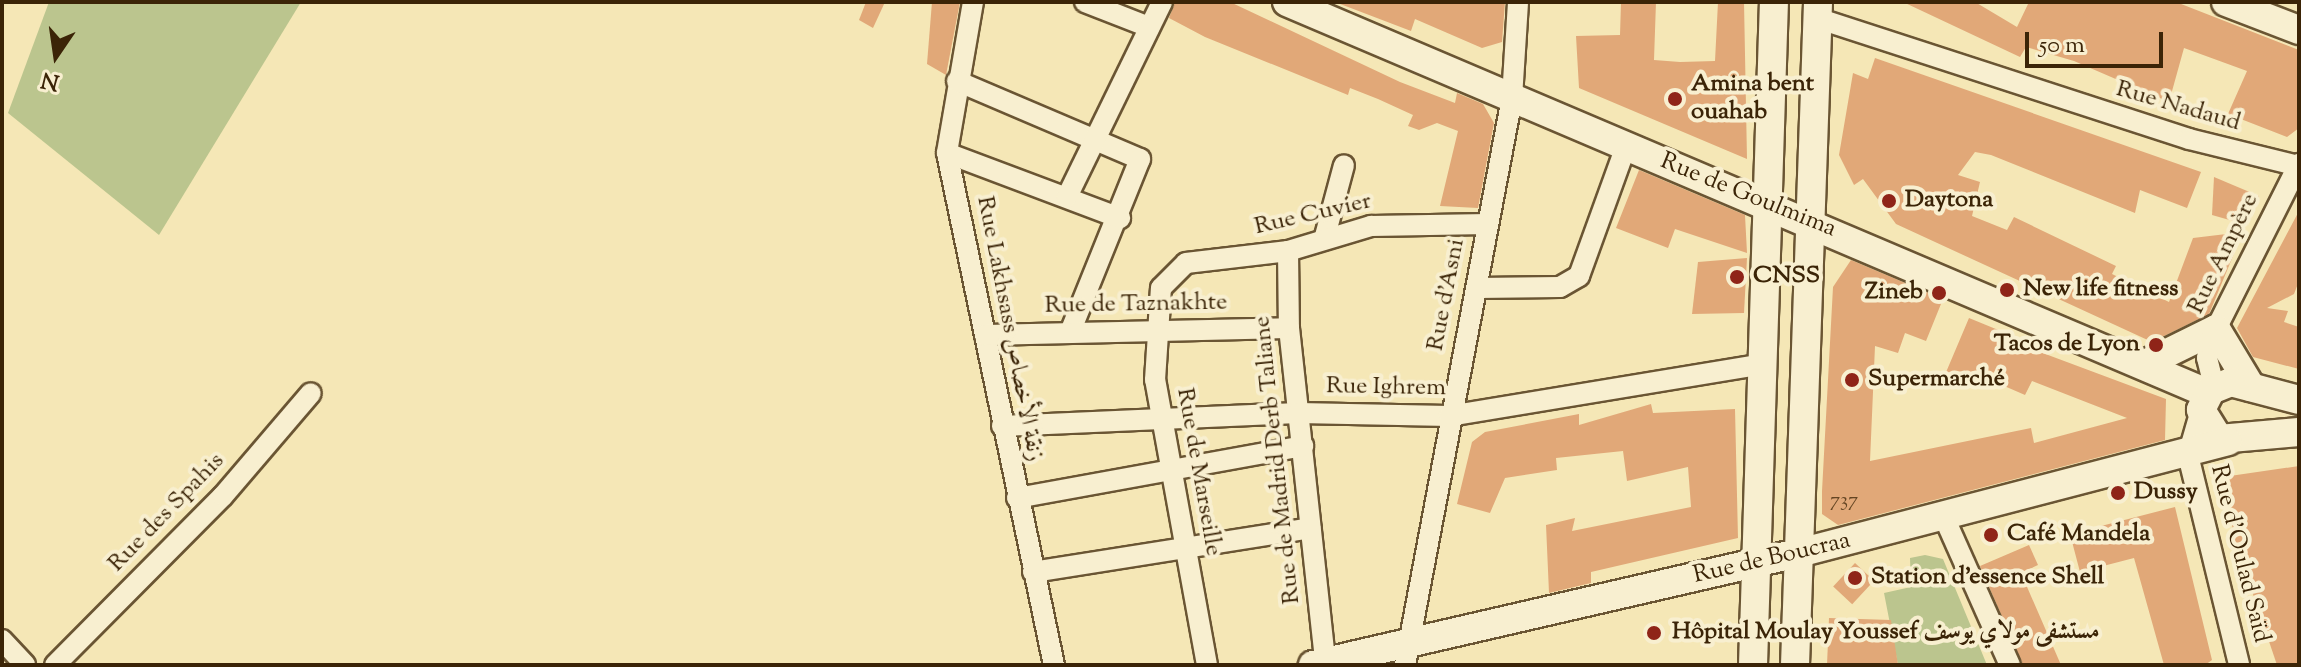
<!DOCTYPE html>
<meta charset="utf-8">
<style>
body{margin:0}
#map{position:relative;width:2301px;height:667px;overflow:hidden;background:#f5e7b6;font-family:"Sorts Mill Goudy",Amiri,serif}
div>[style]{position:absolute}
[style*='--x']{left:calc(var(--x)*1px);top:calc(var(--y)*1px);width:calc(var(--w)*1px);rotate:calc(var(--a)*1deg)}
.green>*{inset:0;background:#bbc58e}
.building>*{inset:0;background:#e1a878;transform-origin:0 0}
.roads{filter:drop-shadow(2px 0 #6a5533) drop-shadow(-2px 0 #6a5533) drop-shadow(0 2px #6a5533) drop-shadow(0 -2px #6a5533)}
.street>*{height:20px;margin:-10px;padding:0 10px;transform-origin:10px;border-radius:10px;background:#f8efd0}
.secondary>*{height:28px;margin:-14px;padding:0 14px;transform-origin:14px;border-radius:14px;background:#f8efd0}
.dots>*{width:22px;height:22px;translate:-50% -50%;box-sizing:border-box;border:4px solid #f8efd0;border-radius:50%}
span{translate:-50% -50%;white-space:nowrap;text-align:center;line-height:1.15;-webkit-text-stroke:8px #f8efd0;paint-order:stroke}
.number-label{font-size:20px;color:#644523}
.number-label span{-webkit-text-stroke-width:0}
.poi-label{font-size:24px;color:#3b2407;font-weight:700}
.left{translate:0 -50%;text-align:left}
.right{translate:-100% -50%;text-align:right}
.street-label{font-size:24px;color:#3b2407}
.frame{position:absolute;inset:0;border:4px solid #3b2407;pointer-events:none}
.north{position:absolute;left:16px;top:16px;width:80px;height:80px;-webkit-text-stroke:6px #f8efd0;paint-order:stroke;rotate:193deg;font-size:22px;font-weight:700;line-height:32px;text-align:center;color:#3b2407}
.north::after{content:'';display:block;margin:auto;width:28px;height:36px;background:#3b2407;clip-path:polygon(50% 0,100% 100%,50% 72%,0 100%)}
.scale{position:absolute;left:2025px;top:32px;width:138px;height:36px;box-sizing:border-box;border:4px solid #3b2407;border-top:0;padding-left:10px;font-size:24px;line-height:28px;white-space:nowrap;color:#3b2407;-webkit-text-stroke:6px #f8efd0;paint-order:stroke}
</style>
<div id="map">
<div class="green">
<i style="clip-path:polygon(49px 2px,301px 2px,159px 235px,8px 113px)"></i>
<i style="clip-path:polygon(1925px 555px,1943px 559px,1987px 665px,1898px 665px,1884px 593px,1911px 587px,1910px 558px)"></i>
</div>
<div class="building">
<i style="clip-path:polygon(866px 2px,885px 2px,873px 28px,859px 20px)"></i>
<i style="clip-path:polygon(932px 2px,960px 2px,946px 75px,927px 64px)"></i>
<i style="clip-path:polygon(1175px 2px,1230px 2px,1400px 82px,1455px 103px,1457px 93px,1483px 104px,1494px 123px,1478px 208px,1440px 206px,1458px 131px,1437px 123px,1419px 130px,1408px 126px,1413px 115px,1378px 99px,1350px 88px,1348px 95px,1205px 37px,1169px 18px)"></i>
<i style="clip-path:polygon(1335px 2px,1505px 2px,1502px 42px,1482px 48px,1415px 19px,1411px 31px)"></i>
<i style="clip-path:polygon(1621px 2px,1656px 2px,1654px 60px,1680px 62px,1715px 61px,1718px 2px,1744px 2px,1747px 159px,1579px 88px,1576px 36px,1620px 35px)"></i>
<i style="clip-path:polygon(1903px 2px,1975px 2px,2017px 27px,2029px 2px,2176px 2px,2299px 50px,2299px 128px,2287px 137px,2228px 114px,2247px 71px,2184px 48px,2169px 102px,2074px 61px,2026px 47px,2020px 57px)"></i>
<i style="clip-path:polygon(1875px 58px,2201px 172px,2187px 208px,2140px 190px,2135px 213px,1991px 155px,1975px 152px,1958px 175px,1980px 182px,1972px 216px,2007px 230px,2014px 217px,2116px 266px,2112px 274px,2169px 302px,2193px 238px,2243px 232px,2209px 314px,2152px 342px,1896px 224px,1863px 179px,1854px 185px,1839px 155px,1853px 73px,1868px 79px)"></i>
<i style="clip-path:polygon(1639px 170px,1745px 215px,1747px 253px,1675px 229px,1668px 248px,1616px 228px)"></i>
<i style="clip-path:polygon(2214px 177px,2259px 196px,2247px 225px,2212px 215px)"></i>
<i style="clip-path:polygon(2299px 211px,2299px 281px,2294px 294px,2267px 308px,2288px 311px,2284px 322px,2299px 327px,2299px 369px,2253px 357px,2237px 328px)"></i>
<i style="clip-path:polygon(1747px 258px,1744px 313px,1692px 314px,1698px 262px)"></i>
<i style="clip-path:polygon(1851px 260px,1943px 299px,1926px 341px,1905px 333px,1898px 353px,1875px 346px,1870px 461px,2031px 428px,2034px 443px,2127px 418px,2032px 381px,2025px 395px,1972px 372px,1966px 386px,1944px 377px,1969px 318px,2008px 334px,2005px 339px,2166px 399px,2165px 440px,1838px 525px,1822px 514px,1822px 491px,1833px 287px)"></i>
<i style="clip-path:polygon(1651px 404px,1653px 413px,1735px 409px,1738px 538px,1591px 572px,1591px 583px,1549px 593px,1546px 525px,1575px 518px,1572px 531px,1691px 507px,1688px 467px,1627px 481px,1623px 451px,1556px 458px,1557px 470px,1505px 478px,1490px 513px,1457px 504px,1472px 442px,1485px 432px,1579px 414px,1579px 425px)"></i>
<i style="clip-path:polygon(2299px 466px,2299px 663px,2277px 665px,2235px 541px,2223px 477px)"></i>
<i style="clip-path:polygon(2175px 507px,2212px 660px,2205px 665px,2164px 665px,2134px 558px,2080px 572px,2070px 534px)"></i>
<i style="clip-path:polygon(2029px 545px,2038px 565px,2021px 573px,2061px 665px,2023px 665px,1980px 566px)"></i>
<i style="left:1855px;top:563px;width:26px;height:32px;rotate:43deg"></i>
<i style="clip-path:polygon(1829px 618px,1891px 620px,1898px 665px,1827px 665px)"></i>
</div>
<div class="roads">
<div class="street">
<i style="--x:973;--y:2;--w:153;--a:99.8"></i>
<i style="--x:947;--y:153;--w:523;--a:78.2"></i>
<i style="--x:1085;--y:2;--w:69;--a:21.3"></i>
<i style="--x:1817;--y:18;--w:391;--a:18"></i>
<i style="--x:2189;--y:139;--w:113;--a:13.8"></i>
<i style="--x:957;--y:81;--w:199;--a:23.1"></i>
<i style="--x:1140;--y:159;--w:187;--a:112"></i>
<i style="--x:947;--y:153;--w:185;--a:20.6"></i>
<i style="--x:1067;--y:197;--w:217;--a:-64"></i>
<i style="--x:1325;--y:236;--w:73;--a:-75"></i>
<i style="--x:1288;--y:251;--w:77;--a:89.3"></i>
<i style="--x:1289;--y:328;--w:336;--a:83.8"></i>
<i style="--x:1477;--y:288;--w:83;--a:-0.7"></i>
<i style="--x:1560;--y:287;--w:22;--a:-30"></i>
<i style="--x:1579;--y:276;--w:138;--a:-70.1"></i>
<i style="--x:985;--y:335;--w:304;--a:-1.3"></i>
<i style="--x:2214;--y:386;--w:29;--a:-104"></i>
<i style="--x:2207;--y:358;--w:30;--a:-73"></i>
<i style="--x:2216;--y:329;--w:185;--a:-63.3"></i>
<i style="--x:2201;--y:410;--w:47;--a:106.1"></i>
<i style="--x:2188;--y:455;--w:216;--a:76.3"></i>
<i style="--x:1002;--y:426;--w:296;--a:-2.5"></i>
<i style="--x:1298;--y:413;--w:151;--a:1.1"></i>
<i style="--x:1449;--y:416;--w:319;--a:-9.4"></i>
<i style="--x:1017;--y:498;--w:291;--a:-10.3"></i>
<i style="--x:1944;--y:517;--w:162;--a:66"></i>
<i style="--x:1033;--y:572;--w:281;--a:-9"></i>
<i style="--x:2;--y:640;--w:34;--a:47"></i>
<i style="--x:55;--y:665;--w:238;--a:-45.2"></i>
<i style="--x:223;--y:496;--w:135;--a:-49.5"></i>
<i style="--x:1207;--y:665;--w:290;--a:-100.3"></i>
<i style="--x:1155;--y:380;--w:92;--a:-86.3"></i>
<i style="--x:1161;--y:288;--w:35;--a:-45"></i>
<i style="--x:1186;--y:263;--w:103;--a:-6.7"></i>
<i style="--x:1288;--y:251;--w:87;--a:-16.8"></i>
<i style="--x:1371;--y:226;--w:117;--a:-1"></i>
<i style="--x:1405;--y:665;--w:577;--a:-79.31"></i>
<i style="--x:1512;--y:98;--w:96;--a:-86.4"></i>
</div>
<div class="secondary">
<i style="--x:1287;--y:2;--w:1000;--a:23.03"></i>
<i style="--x:2226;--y:2;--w:78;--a:21"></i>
<i style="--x:2145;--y:364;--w:79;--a:-26.2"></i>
<i style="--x:2216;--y:329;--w:68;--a:58.9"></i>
<i style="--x:2299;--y:400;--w:70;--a:-165.2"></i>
<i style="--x:2231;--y:382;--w:22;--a:158"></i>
<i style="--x:2211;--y:390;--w:22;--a:117"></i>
<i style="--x:2201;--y:410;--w:34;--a:58"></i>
<i style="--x:2219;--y:439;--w:80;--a:-5"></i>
<i style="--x:1313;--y:665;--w:499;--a:-13"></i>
<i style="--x:1799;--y:553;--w:443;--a:-14.6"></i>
<i style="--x:1753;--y:665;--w:663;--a:-88.19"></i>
<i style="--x:1795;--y:665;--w:663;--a:-88.01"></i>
</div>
</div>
<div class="dots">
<i style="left:1675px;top:99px;background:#8f2418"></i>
<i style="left:1889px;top:201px;background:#8f2418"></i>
<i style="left:1737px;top:277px;background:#8f2418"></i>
<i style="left:2007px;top:290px;background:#8f2418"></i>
<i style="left:1939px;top:293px;background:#8f2418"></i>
<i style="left:2156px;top:345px;background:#8f2418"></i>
<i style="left:1852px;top:380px;background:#8f2418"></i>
<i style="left:2118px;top:493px;background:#8f2418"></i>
<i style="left:1991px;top:535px;background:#8f2418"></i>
<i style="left:1855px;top:578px;background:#8f2418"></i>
<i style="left:1654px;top:633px;background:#8f2418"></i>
</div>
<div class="number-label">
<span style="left:1844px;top:501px">737</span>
</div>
<div class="poi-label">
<span class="left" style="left:1691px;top:99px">Amina bent<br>ouahab</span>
<span class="left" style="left:1905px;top:201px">Daytona</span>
<span class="left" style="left:1753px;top:277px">CNSS</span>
<span class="left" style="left:2023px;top:290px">New life fitness</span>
<span class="right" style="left:1923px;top:293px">Zineb</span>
<span class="right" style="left:2140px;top:345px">Tacos de Lyon</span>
<span class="left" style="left:1868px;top:380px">Supermarché</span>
<span class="left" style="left:2134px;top:493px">Dussy</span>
<span class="left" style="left:2007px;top:535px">Café Mandela</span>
<span class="left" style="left:1871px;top:578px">Station d'essence Shell</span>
<span class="left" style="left:1672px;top:633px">Hôpital Moulay Youssef مستشفى مولاي يوسف</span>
</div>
<div class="street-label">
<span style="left:2178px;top:107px;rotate:16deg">Rue Nadaud</span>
<span style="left:1748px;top:196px;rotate:22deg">Rue de Goulmima</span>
<span style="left:1313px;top:215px;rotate:-13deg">Rue Cuvier</span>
<span style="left:2224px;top:254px;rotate:-64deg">Rue Ampère</span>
<span style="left:1447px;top:295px;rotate:-79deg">Rue d'Asni</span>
<span style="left:1136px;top:305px;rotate:-1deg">Rue de Taznakhte</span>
<span style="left:1009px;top:329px;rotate:79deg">Rue Lakhsass زنقة الأخصاص</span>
<span style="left:1386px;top:388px;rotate:1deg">Rue Ighrem</span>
<span style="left:1278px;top:460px;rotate:-96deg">Rue de Madrid Derb Taliane</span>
<span style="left:1198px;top:472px;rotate:80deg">Rue de Marseille</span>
<span style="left:167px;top:513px;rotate:-46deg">Rue des Spahis</span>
<span style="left:2239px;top:554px;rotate:76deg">Rue d'Oulad Saïd</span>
<span style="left:1772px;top:559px;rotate:-13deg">Rue de Boucraa</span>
</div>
<div class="frame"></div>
<div class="north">N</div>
<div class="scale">50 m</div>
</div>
